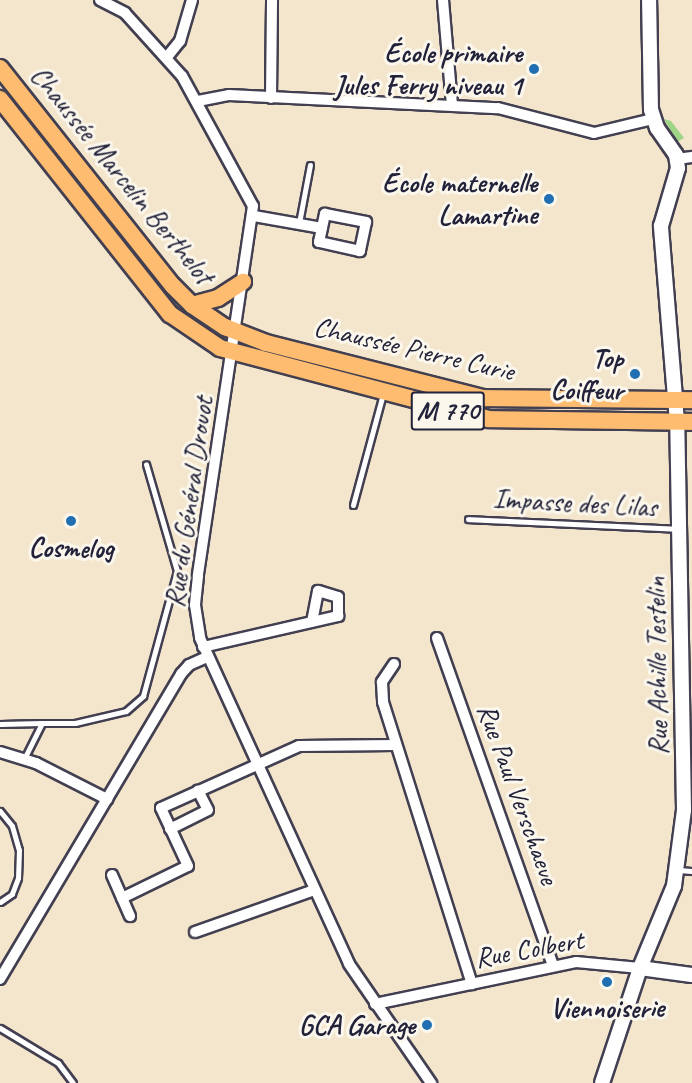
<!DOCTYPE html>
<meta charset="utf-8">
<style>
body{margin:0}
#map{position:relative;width:692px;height:1083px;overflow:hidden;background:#f4e6cd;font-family:Caveat,sans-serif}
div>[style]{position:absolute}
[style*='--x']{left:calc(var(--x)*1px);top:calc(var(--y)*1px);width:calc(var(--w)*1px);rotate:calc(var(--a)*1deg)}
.green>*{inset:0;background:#9dd486}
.roads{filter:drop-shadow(2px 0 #423f51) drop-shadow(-2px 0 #423f51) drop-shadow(0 2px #423f51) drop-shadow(0 -2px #423f51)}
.service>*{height:5px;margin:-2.5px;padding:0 2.5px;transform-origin:2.5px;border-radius:2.5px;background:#fff}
.minor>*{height:10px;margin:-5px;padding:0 5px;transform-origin:5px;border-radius:5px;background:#fff}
.tertiary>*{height:14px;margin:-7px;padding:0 7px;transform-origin:7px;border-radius:7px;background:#fff}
.primary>*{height:16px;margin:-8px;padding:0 8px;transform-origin:8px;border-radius:8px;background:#febc70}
.dots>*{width:16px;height:16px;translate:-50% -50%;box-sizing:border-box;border:3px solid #fbf7ec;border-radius:50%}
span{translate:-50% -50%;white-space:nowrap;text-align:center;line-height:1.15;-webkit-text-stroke:6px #fbf7ec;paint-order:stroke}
.shield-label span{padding:2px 4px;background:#fbf7ec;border:2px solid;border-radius:4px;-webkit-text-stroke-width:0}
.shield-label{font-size:27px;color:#22223b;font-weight:700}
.poi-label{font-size:28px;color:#22223b;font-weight:700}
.right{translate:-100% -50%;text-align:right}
.street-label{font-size:28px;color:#22223b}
</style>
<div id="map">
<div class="green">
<i style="clip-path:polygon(664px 119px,671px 121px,684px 138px,677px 142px)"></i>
</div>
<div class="roads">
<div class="service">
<i style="--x:299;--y:223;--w:59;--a:-79.3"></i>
<i style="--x:353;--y:505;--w:115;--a:-74.9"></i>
<i style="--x:468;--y:519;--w:211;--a:2.7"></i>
<i style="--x:0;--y:724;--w:42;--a:-1.4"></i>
<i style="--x:24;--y:759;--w:40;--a:-63.4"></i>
<i style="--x:42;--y:723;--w:33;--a:0"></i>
<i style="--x:75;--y:723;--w:52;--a:-13.2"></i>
<i style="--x:126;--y:711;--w:23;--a:-41"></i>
<i style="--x:143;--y:696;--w:130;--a:-74.8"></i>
<i style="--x:177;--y:571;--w:111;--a:-106.2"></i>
<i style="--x:0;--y:811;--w:19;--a:51"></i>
<i style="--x:12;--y:826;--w:25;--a:74"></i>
<i style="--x:19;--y:850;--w:28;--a:92"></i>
<i style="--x:18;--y:878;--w:17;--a:111"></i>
<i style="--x:12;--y:894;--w:14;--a:146"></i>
<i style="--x:678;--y:870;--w:14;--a:4"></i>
<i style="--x:0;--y:1028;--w:68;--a:31.1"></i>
<i style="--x:58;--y:1063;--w:25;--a:53"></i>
</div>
<div class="minor">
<i style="--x:100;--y:0;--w:28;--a:27"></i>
<i style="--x:125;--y:13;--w:85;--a:47.9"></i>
<i style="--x:182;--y:76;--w:148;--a:61.4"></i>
<i style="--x:253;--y:206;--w:374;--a:98.5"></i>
<i style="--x:198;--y:576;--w:29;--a:96"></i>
<i style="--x:195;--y:605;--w:33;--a:81"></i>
<i style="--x:200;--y:638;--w:358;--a:65.4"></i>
<i style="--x:349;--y:964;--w:145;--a:55.4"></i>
<i style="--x:443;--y:0;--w:105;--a:85.1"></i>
<i style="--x:167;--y:57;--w:21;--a:-51"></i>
<i style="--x:180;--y:41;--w:43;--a:-73.7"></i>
<i style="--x:271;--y:98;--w:98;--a:-89.4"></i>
<i style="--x:198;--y:101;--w:32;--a:-11"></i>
<i style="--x:229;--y:95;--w:269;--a:2.8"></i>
<i style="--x:498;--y:108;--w:99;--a:14.6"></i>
<i style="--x:594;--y:133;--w:61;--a:-13.3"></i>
<i style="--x:677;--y:159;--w:15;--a:-8"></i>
<i style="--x:325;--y:214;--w:42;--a:11"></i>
<i style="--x:366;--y:222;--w:30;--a:102"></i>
<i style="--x:360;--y:251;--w:42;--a:-167.6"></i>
<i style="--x:319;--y:242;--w:29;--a:-78"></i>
<i style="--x:254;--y:216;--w:69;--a:10"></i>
<i style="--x:437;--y:638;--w:348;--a:70.5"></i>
<i style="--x:203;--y:647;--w:139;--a:-12.9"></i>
<i style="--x:338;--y:616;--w:19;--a:-90"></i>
<i style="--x:338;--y:597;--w:21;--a:-163"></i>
<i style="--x:318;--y:591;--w:31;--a:101"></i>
<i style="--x:394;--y:664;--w:22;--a:124"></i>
<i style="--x:382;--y:682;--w:20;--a:87"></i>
<i style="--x:383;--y:702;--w:296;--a:72.5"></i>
<i style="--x:0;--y:752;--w:38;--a:17"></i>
<i style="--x:36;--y:763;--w:80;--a:26.9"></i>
<i style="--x:170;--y:829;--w:42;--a:-26.6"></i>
<i style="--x:208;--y:810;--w:22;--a:-117"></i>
<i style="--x:112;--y:875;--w:45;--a:66.3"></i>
<i style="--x:122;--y:898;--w:73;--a:-25.9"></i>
<i style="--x:188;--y:866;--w:64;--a:-115"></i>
<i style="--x:161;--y:808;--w:151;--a:-24.2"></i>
<i style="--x:299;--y:746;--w:96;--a:-0.6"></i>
<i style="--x:195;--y:932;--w:126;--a:-19.4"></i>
<i style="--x:0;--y:979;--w:355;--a:-59.3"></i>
<i style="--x:181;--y:674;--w:12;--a:-48"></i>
<i style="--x:189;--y:665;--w:20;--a:-24"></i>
<i style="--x:375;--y:1004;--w:205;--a:-11.8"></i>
<i style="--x:576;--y:962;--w:64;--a:5.4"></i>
</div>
<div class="tertiary">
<i style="--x:640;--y:968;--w:52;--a:7.7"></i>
<i style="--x:602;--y:1083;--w:121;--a:-71.7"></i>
<i style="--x:640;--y:968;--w:89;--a:-67.5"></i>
<i style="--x:674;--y:886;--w:77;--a:-82.5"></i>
<i style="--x:684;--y:810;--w:388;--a:-91"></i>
<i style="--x:677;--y:422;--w:197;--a:-94.7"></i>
<i style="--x:661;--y:226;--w:60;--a:-73.7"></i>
<i style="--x:678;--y:168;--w:13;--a:-99"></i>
<i style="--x:676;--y:155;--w:33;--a:-125"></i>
<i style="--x:657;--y:128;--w:19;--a:-108"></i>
<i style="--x:651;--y:110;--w:110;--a:-91"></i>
</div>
<div class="primary">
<i style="--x:0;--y:68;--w:278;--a:51.6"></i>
<i style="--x:173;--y:286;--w:27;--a:45"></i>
<i style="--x:192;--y:305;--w:40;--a:34"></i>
<i style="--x:225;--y:327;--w:44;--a:21.3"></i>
<i style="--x:266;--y:343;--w:225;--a:14.2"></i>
<i style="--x:484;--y:398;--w:208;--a:0.6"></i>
<i style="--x:0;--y:99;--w:274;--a:51.7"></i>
<i style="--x:170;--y:314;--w:60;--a:34.2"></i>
<i style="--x:220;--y:348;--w:277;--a:14.8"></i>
<i style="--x:488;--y:419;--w:204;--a:0.8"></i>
<i style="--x:192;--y:305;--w:27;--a:-15"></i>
<i style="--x:218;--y:298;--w:30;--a:-33"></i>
</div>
</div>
<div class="dots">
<i style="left:534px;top:69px;background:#1f6fb2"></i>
<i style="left:549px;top:199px;background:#1f6fb2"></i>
<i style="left:635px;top:374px;background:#1f6fb2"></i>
<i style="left:71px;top:521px;background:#1f6fb2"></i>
<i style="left:607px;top:982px;background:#1f6fb2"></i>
<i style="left:427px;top:1025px;background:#1f6fb2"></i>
</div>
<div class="shield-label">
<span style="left:448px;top:411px">M 770</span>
</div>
<div class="poi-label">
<span class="right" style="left:522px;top:69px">École primaire<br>Jules Ferry niveau 1</span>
<span class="right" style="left:537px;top:199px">École maternelle<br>Lamartine</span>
<span class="right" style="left:623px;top:374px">Top<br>Coiffeur</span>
<span style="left:71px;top:548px">Cosmelog</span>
<span style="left:607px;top:1008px">Viennoiserie</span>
<span class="right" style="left:415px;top:1025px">GCA Garage</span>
</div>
<div class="street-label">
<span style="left:122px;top:175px;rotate:51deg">Chaussée Marcelin Berthelot</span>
<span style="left:414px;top:349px;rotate:13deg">Chaussée Pierre Curie</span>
<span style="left:189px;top:502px;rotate:-82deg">Rue du Général Drouot</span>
<span style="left:575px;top:503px;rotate:3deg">Impasse des Lilas</span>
<span style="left:657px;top:666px;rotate:-91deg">Rue Achille Testelin</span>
<span style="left:518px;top:794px;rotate:70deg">Rue Paul Verschaeve</span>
<span style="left:529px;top:949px;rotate:-10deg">Rue Colbert</span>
</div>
</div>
